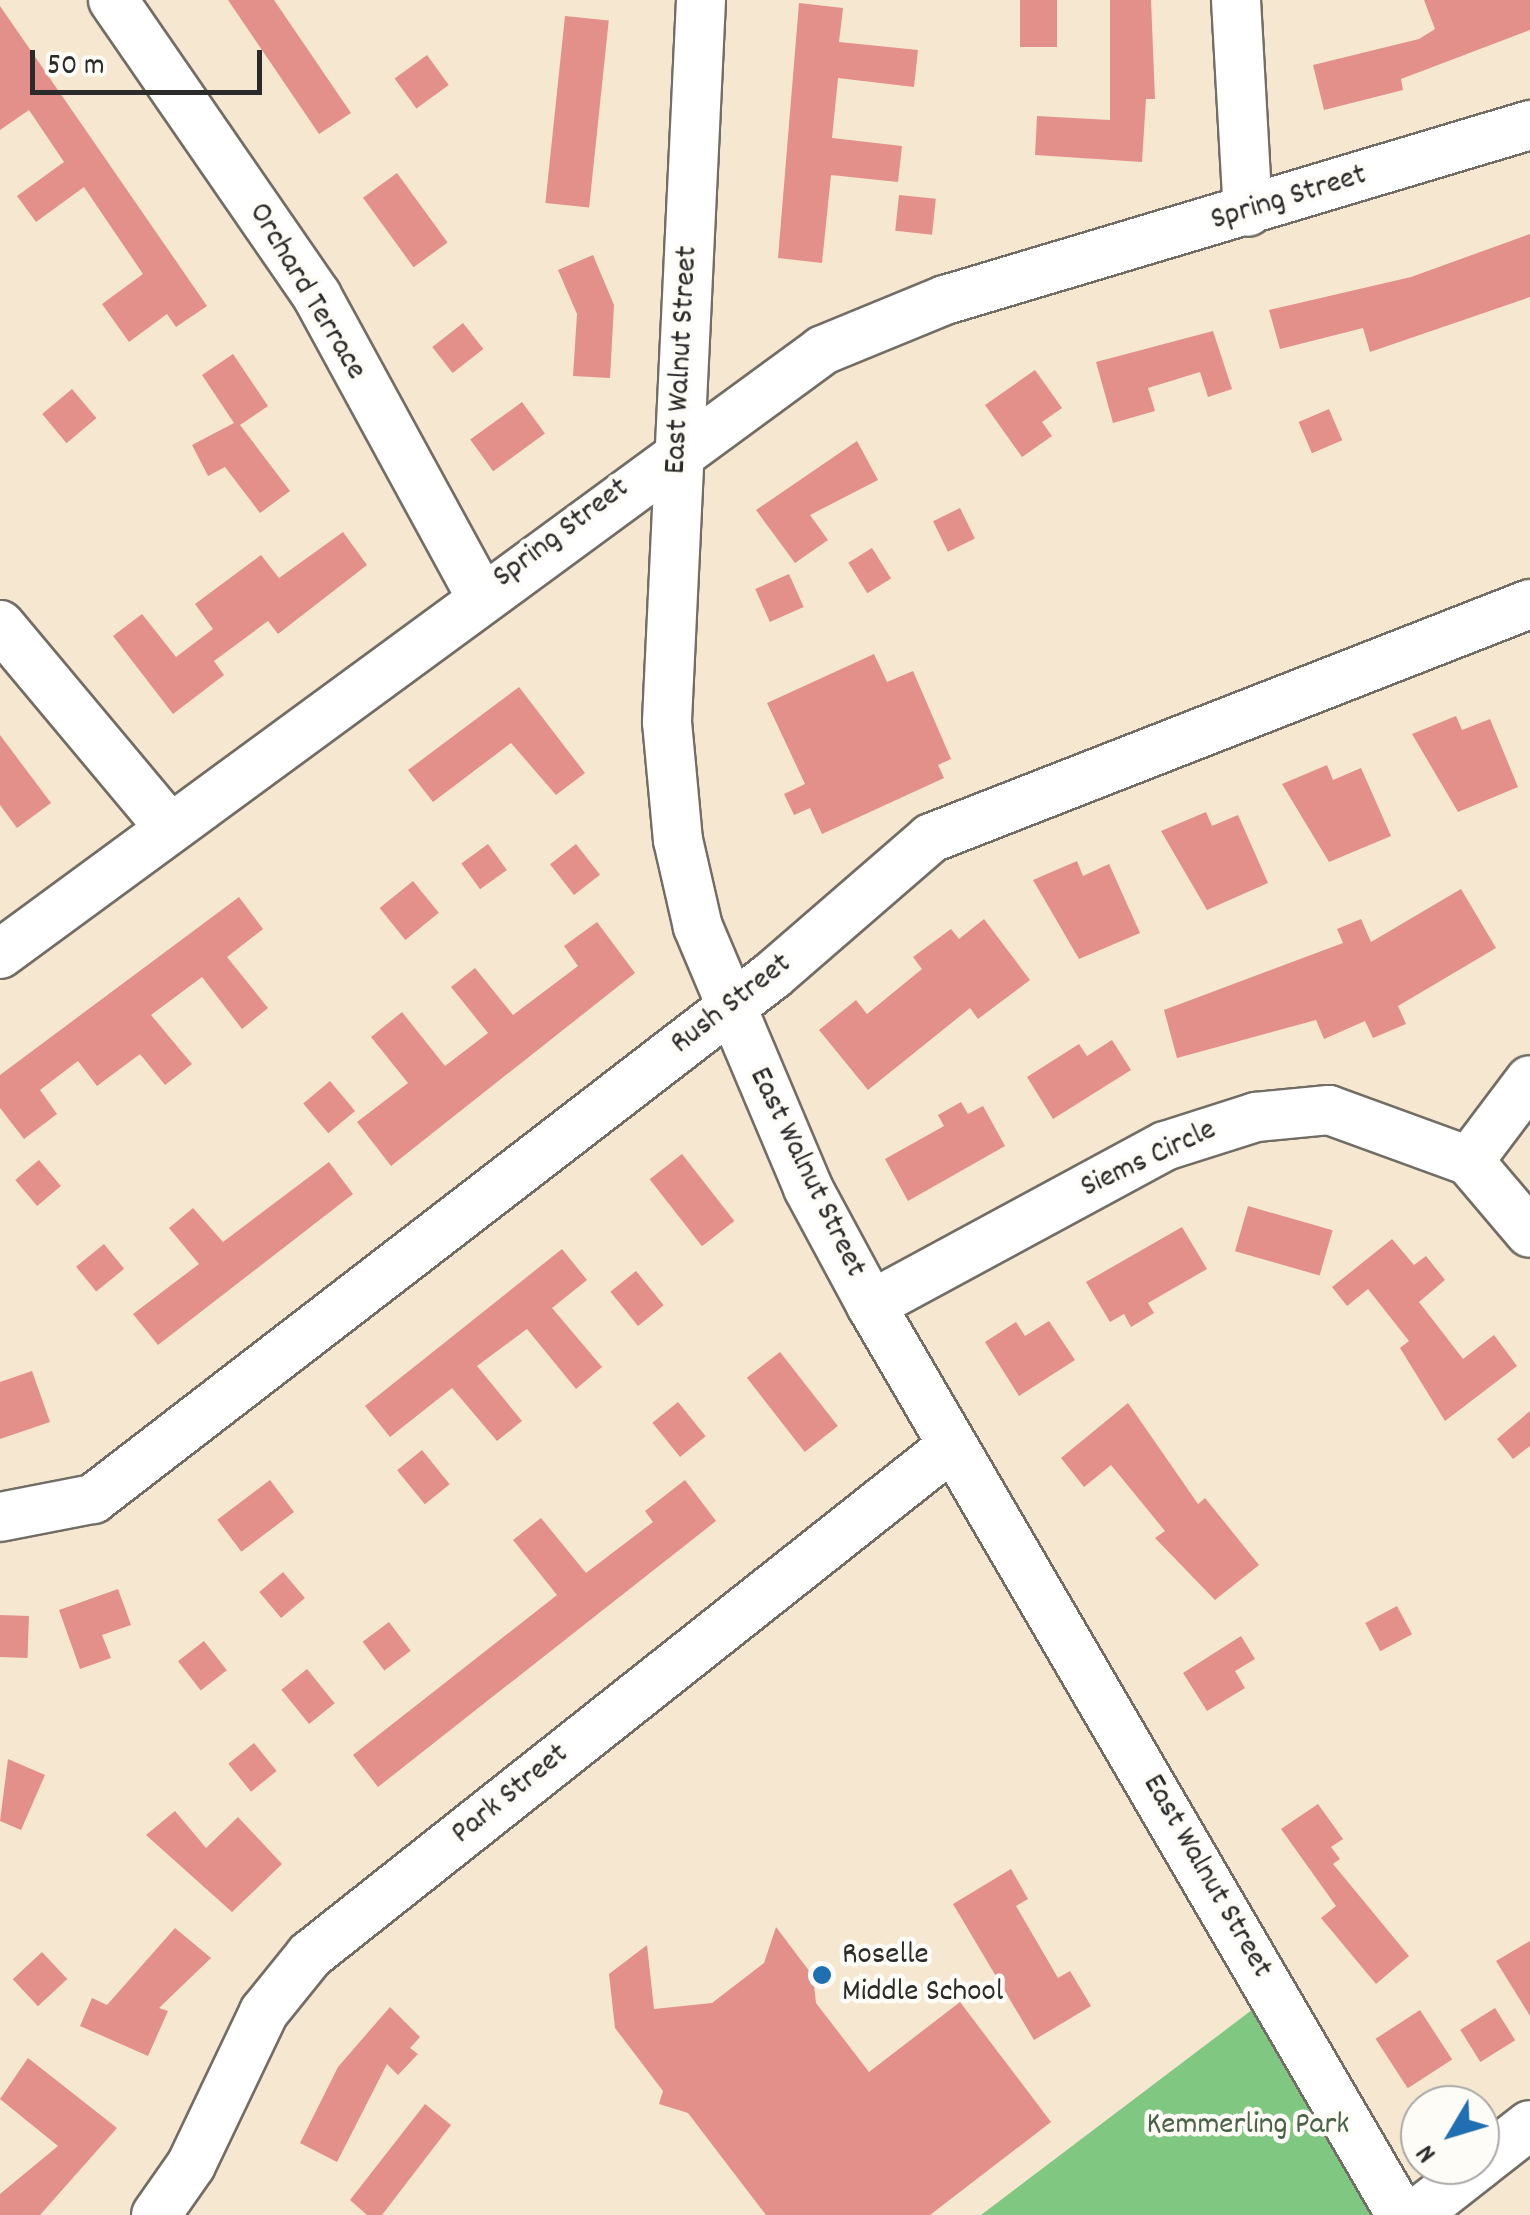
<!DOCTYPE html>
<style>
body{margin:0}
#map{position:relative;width:1530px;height:2215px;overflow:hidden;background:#f6e7d1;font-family:Dekko,sans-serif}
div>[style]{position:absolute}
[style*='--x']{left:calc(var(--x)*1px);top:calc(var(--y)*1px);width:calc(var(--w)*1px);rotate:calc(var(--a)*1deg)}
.green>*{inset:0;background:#80c782}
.building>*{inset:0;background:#e3908a;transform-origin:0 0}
.roads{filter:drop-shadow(2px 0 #726d65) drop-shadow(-2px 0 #726d65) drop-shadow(0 2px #726d65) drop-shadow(0 -2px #726d65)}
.minor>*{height:48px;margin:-24px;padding:0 24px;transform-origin:24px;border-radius:24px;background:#fff}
.dots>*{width:28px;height:28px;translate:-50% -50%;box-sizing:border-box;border:5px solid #fdfcf7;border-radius:50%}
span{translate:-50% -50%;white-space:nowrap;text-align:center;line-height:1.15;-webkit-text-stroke:9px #fdfcf7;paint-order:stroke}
.street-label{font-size:32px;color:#2b2b2b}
.poi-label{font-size:32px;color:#2b2b2b}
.left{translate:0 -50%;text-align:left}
.park-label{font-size:32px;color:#496249}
.north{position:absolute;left:1400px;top:2085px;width:100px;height:100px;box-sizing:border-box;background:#fdfcf7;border:2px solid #a9a8a5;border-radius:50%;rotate:232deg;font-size:28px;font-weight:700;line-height:40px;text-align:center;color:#2b2b2b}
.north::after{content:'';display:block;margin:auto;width:35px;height:45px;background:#1f6fb2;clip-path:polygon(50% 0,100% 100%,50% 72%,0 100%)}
.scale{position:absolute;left:30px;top:50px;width:232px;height:45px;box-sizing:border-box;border:5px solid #2b2b2b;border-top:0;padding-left:12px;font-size:30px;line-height:35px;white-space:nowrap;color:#2b2b2b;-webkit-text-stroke:8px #fdfcf7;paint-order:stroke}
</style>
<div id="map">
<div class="green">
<i style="clip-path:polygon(1273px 1994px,1410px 2215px,981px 2215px)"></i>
</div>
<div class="building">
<i style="clip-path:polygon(228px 0,274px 0,351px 113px,319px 134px)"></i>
<i style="left:1020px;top:0;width:37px;height:47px"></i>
<i style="clip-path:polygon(1110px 0,1151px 0,1155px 99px,1146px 99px,1142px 162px,1035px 155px,1037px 116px,1110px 120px)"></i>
<i style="clip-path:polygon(1424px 0,1530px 0,1530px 30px,1401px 79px,1403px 90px,1324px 110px,1313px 65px,1419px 39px,1435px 29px)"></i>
<i style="clip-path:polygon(799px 3px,843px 8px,839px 42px,918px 50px,914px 87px,838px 78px,832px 138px,902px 146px,898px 182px,831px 175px,822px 263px,778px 258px)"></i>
<i style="clip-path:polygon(0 6px,207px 306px,176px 327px,167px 314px,129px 342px,102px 304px,143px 274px,84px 187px,36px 222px,17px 196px,64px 162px,29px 110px,0 130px)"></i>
<i style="left:565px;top:16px;width:44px;height:188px;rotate:6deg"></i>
<i style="left:427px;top:55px;width:37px;height:40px;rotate:54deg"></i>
<i style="left:397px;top:173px;width:86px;height:42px;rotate:54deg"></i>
<i style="left:899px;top:195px;width:37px;height:36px;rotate:6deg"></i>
<i style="clip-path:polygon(1530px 234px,1530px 297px,1370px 352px,1363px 328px,1280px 349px,1269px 310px,1411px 277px)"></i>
<i style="clip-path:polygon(593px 255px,614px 305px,610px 378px,573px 376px,577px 314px,558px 270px)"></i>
<i style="left:463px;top:323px;width:33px;height:39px;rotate:52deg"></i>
<i style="clip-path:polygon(1213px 331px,1232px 389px,1208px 397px,1200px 372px,1148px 388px,1155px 411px,1113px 423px,1096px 362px)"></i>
<i style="clip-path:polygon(233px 354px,268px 406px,240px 425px,290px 491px,260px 513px,225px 467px,208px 476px,192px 445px,234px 423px,202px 375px)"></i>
<i style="clip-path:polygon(1035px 370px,1062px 408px,1042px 422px,1052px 436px,1022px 457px,985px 405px)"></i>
<i style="left:72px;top:389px;width:38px;height:39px;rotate:50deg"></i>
<i style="left:522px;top:402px;width:39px;height:64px;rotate:54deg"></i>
<i style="left:1329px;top:409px;width:34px;height:33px;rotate:67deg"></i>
<i style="clip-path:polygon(857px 441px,878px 480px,810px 515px,828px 540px,795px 563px,756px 510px)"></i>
<i style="left:960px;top:508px;width:34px;height:30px;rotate:64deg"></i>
<i style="clip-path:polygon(343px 532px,367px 565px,278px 634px,268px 621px,214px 661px,224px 675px,173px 714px,113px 636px,142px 614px,176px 657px,213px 629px,195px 604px,261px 555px,279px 578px)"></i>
<i style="left:872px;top:548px;width:36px;height:28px;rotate:58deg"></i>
<i style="left:789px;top:574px;width:36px;height:37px;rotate:66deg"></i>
<i style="clip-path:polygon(874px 654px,887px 682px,913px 671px,951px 759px,938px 765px,944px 778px,822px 834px,810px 808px,794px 815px,784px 794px,805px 784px,767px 703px)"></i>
<i style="clip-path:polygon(519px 687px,585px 773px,556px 795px,511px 743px,433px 802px,408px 770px)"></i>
<i style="clip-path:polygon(1456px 716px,1462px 730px,1490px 719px,1518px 787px,1458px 812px,1412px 734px)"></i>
<i style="clip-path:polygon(0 735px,51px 803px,17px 828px,0 805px)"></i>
<i style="clip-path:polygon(1327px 765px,1333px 780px,1361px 768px,1391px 836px,1329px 862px,1282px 784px)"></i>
<i style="clip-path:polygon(1206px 812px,1212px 826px,1238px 815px,1268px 883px,1207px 910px,1161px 831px)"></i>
<i style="left:488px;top:844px;width:32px;height:33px;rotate:54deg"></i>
<i style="left:576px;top:844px;width:39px;height:33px;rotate:52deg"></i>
<i style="clip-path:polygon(1077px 861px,1083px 876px,1109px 864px,1140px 933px,1079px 959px,1033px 880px)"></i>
<i style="left:413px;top:881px;width:41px;height:43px;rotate:51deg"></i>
<i style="clip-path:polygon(1461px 889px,1496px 948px,1398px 1006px,1406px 1024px,1373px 1038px,1365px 1021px,1324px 1039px,1316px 1020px,1177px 1058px,1164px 1010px,1343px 943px,1337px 929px,1361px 919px,1371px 942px)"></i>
<i style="clip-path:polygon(239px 897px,263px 929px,227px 957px,268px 1008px,242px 1029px,202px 977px,151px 1015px,192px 1064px,165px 1085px,140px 1054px,97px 1086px,78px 1061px,40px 1090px,57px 1114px,24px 1139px,0 1108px,0 1075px)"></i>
<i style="clip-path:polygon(984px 919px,1030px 980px,978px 1019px,970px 1008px,868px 1090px,819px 1030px,856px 1000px,867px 1014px,922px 969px,913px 957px,951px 929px,959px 939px)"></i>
<i style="clip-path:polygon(597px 922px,635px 973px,391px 1166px,357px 1122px,408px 1083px,371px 1037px,402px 1012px,445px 1066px,488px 1033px,451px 987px,475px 968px,513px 1015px,578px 966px,564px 946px)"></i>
<i style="clip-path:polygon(1112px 1040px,1131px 1070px,1053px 1119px,1027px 1077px,1079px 1044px,1087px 1056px)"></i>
<i style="left:330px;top:1081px;width:39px;height:35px;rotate:50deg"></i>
<i style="clip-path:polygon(961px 1102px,968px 1114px,983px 1106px,1005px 1146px,908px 1201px,885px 1159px,944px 1126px,938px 1115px)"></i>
<i style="left:682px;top:1154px;width:85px;height:41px;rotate:52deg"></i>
<i style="left:39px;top:1160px;width:34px;height:31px;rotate:50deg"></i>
<i style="clip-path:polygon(329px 1162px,353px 1194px,158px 1345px,133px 1314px,199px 1264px,169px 1228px,193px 1208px,223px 1242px)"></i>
<i style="left:1248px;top:1206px;width:88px;height:47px;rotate:16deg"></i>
<i style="clip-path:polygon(1182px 1227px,1207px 1269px,1148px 1303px,1154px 1313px,1131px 1327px,1124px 1314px,1110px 1322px,1086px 1282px)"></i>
<i style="clip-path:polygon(1392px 1239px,1414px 1265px,1426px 1256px,1445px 1280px,1419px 1302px,1463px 1359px,1494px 1335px,1517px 1366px,1445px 1421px,1400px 1348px,1409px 1341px,1368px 1289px,1347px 1306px,1332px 1287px)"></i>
<i style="left:104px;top:1244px;width:32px;height:36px;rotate:51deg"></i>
<i style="clip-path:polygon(562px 1249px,587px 1280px,552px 1308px,602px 1367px,576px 1389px,527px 1329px,477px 1366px,522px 1421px,497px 1441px,452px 1388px,390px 1437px,365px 1406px)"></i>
<i style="left:636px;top:1271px;width:44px;height:33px;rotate:51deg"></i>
<i style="clip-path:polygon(1049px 1321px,1075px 1360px,1019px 1396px,985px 1342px,1016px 1322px,1025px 1336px)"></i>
<i style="left:780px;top:1352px;width:94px;height:42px;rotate:52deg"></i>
<i style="clip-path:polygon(32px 1371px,50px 1422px,0 1439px,0 1382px)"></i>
<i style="left:678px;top:1402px;width:44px;height:33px;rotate:51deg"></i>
<i style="clip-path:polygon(1128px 1403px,1198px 1504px,1205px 1498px,1259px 1565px,1215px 1600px,1155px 1538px,1165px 1531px,1111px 1465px,1084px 1487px,1061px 1458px)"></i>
<i style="clip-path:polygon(1530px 1411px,1530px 1446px,1513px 1459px,1497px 1439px)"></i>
<i style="left:422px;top:1450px;width:44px;height:32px;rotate:51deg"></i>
<i style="left:270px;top:1480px;width:40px;height:66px;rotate:53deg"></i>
<i style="clip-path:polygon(685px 1480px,716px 1521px,378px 1787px,353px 1755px,557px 1595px,513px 1540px,541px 1518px,586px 1573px,653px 1522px,645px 1511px)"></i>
<i style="left:283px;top:1572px;width:34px;height:31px;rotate:50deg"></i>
<i style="clip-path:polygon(118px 1589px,131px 1625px,102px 1635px,111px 1658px,80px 1669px,59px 1610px)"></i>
<i style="left:1397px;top:1606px;width:32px;height:36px;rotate:62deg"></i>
<i style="left:0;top:1615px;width:29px;height:42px;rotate:2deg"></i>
<i style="left:389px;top:1622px;width:36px;height:33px;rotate:53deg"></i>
<i style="clip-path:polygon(1241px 1636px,1255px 1659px,1235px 1671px,1245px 1688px,1207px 1711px,1183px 1673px)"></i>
<i style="left:204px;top:1641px;width:37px;height:33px;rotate:52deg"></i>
<i style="left:307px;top:1669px;width:44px;height:33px;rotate:51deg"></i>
<i style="left:254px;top:1743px;width:36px;height:33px;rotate:51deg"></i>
<i style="clip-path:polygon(8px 1759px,45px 1775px,21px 1830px,0 1821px)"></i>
<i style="clip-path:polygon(1318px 1804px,1343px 1839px,1331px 1847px,1340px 1859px,1333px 1864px,1409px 1956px,1376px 1984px,1321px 1918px,1336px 1906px,1281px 1829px)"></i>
<i style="clip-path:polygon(175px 1811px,206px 1848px,238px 1817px,282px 1864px,232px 1912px,146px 1835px)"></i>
<i style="clip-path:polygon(1011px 1869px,1028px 1899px,1016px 1906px,1058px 1978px,1070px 1971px,1091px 2006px,1034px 2040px,953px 1904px)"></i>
<i style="clip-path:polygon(776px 1927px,813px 1976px,816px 2003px,869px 2072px,960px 2002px,1051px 2122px,930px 2215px,766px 2215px,688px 2113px,659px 2104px,663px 2091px,615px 2028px,609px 1974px,647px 1945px,654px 2009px,712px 2003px,764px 1963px)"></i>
<i style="clip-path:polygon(175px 1928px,211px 1958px,159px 2008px,168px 2011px,148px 2056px,80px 2026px,92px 1998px,107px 2005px)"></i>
<i style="clip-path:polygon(1530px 1941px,1530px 2016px,1496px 1961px)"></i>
<i style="left:42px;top:1952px;width:37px;height:40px;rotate:47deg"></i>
<i style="clip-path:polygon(390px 2007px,420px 2037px,410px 2048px,418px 2054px,398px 2075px,387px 2064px,337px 2162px,300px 2143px,338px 2067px)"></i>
<i style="left:1495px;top:2008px;width:38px;height:41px;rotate:58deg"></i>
<i style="left:1420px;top:2010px;width:59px;height:53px;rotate:57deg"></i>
<i style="clip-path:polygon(28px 2058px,117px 2128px,40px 2215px,0 2215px,0 2194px,58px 2146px,0 2099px)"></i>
<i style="clip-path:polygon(425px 2104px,451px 2125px,382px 2215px,367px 2215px,350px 2200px)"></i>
</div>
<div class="roads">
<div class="minor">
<i style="--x:113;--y:0;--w:359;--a:55.4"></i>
<i style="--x:317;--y:296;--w:341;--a:61.4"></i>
<i style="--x:701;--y:0;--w:723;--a:92.7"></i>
<i style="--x:667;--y:722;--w:119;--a:84.7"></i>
<i style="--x:678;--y:840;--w:89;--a:77.1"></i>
<i style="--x:698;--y:927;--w:283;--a:67.1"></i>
<i style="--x:808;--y:1188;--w:133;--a:61.7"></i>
<i style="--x:871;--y:1305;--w:1053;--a:59.78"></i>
<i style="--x:1236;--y:0;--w:212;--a:86.8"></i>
<i style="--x:0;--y:625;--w:263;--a:50.1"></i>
<i style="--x:0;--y:954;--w:1021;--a:-36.27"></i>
<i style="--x:823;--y:350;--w:132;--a:-22.3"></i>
<i style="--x:945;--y:300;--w:611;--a:-16.65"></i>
<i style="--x:1469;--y:1161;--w:101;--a:-53"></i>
<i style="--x:871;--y:1305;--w:334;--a:-28.4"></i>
<i style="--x:1165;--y:1146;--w:96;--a:-17.7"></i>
<i style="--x:1256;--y:1117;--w:73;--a:-5.5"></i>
<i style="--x:1329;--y:1110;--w:149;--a:20"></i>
<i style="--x:1469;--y:1161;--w:94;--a:49.7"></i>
<i style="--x:0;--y:1517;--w:95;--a:-11"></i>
<i style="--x:93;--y:1499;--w:858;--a:-37.62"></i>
<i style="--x:773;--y:975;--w:209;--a:-40.9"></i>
<i style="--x:931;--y:838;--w:643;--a:-21.34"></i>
<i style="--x:1480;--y:2164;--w:63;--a:-38"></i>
<i style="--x:156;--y:2215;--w:61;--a:-55"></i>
<i style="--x:191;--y:2165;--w:170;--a:-64.5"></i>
<i style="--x:264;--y:2012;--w:73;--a:-51.1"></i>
<i style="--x:310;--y:1955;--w:818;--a:-38.4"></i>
<i style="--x:1415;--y:2215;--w:81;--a:-38"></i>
</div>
</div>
<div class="dots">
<i style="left:822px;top:1975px;background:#1f6fb2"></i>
</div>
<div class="street-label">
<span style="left:1289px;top:199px;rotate:-17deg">Spring Street</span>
<span style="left:306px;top:292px;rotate:59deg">Orchard Terrace</span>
<span style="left:683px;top:360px;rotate:-87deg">East Walnut Street</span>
<span style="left:562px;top:534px;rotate:-37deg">Spring Street</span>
<span style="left:732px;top:1005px;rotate:-38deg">Rush Street</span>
<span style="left:1149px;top:1160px;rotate:-25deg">Siems Circle</span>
<span style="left:806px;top:1173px;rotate:64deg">East Walnut Street</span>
<span style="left:511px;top:1795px;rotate:-39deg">Park Street</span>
<span style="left:1206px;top:1877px;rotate:60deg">East Walnut Street</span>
</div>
<div class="poi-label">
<span class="left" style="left:842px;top:1975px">Roselle<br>Middle School</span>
</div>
<div class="park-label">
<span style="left:1248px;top:2126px">Kemmerling Park</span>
</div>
<div class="north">N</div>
<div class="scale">50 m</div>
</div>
